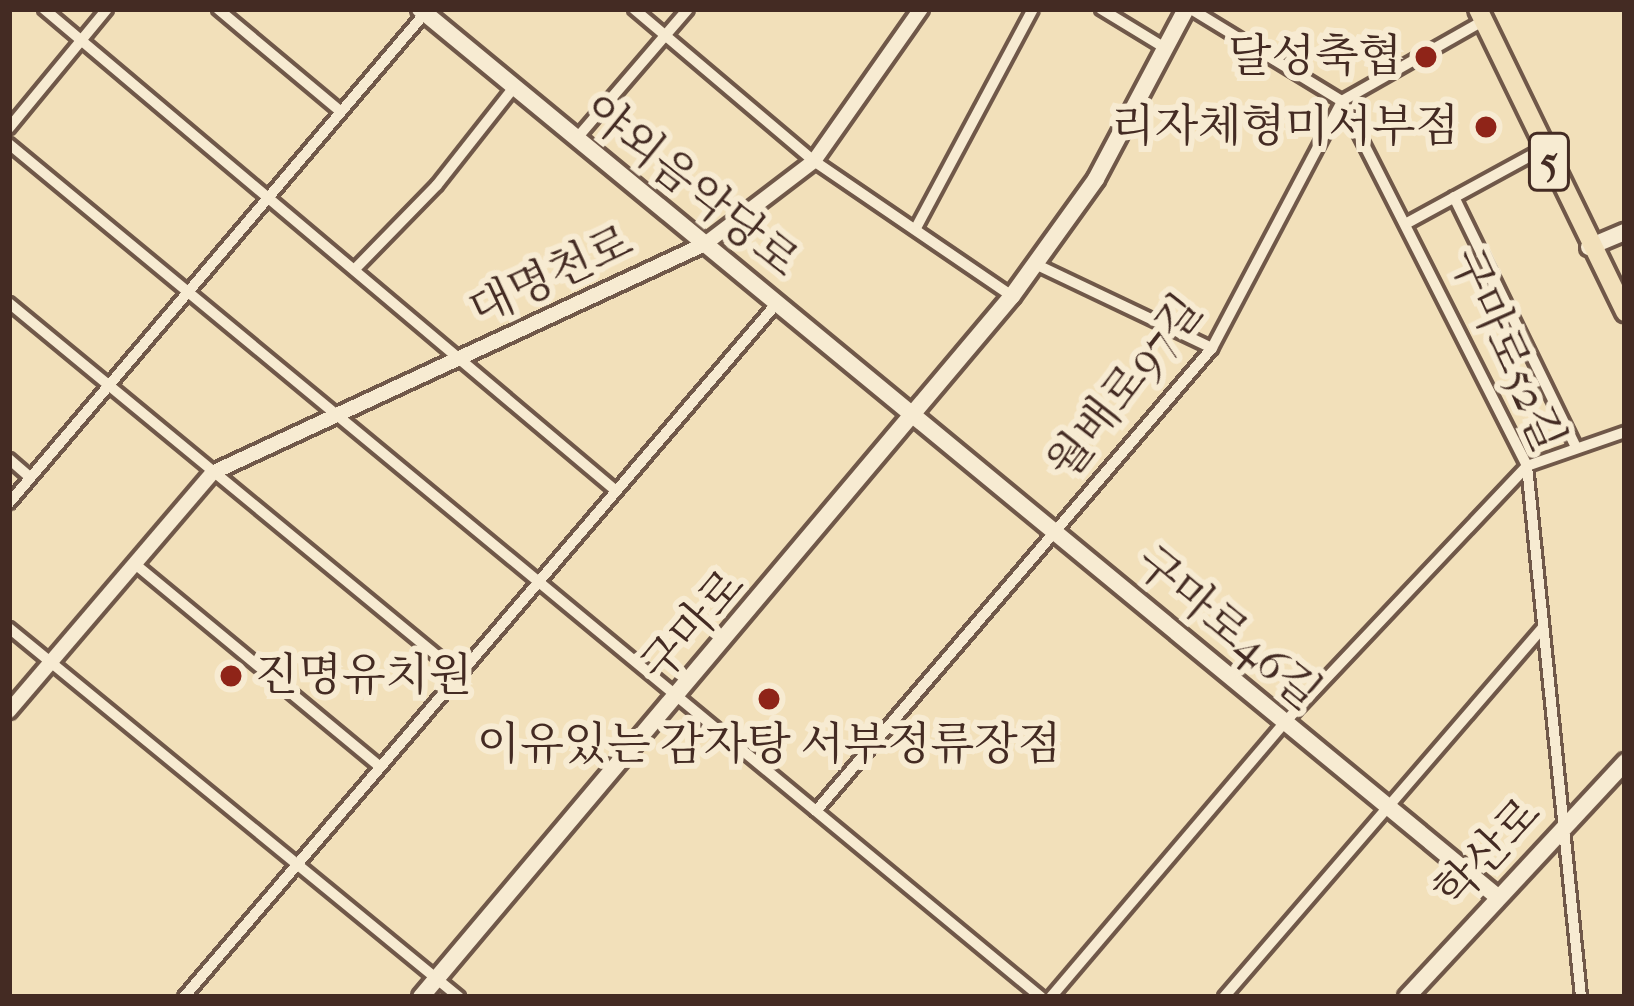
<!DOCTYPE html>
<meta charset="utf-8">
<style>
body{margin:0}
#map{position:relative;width:1634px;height:1006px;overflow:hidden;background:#f2e0ba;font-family:"IM FELL French Canon","Noto Serif KR",serif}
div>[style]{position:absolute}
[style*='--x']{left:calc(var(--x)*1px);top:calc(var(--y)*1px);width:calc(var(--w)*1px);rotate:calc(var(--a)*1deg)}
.roads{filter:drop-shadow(3px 0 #705849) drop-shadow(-3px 0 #705849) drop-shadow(0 3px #705849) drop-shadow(0 -3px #705849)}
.minor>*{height:10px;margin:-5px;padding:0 5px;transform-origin:5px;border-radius:5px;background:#f7ebd2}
.tertiary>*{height:14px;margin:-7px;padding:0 7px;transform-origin:7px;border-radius:7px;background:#f7ebd2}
.secondary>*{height:16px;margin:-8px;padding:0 8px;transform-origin:8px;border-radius:8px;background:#f7ebd2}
.primary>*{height:18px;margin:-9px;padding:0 9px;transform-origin:9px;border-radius:9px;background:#f2e0ba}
.dots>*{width:33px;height:33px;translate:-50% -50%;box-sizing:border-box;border:6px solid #f7ebd2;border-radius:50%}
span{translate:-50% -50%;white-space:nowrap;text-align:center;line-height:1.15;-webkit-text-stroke:12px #f7ebd2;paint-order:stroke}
.shield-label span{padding:3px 9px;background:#f7ebd2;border:3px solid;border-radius:9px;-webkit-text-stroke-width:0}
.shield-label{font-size:42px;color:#442b23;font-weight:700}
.poi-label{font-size:45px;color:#442b23}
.right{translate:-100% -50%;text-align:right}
.left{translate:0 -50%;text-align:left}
.street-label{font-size:45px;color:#442b23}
.frame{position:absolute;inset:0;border:12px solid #442b23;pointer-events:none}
</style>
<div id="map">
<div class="roads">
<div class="minor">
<i style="--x:44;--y:9;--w:747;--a:40.11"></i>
<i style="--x:218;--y:9;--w:160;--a:39.9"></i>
<i style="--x:634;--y:9;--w:236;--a:40.2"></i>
<i style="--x:814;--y:161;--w:240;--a:34.3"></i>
<i style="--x:1101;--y:9;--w:75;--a:31.4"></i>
<i style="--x:1191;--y:9;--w:177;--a:31.4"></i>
<i style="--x:1342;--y:101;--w:409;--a:63.1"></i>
<i style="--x:1527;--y:466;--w:534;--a:84.19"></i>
<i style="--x:9;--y:128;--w:154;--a:-50.5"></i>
<i style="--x:577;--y:138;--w:170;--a:-49.3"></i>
<i style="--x:9;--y:144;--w:1339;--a:39.58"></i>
<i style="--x:1454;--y:197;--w:278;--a:64"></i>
<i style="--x:1409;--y:222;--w:153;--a:-28.6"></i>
<i style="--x:916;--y:228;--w:248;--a:-61.9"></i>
<i style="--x:1035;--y:264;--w:196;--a:25.4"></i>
<i style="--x:355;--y:269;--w:117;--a:-45.7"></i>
<i style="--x:437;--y:185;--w:125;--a:-51.8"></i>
<i style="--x:9;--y:303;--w:582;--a:39.49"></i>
<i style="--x:9;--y:459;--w:28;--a:41"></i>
<i style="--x:9;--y:503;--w:643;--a:-49.67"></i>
<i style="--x:135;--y:564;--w:317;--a:39.6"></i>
<i style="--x:9;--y:628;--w:582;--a:39.35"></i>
<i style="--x:816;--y:811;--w:609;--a:-49.46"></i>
<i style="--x:1212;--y:348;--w:279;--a:-62.2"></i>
<i style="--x:1342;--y:101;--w:162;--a:-29.6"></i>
<i style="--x:184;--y:997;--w:913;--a:-49.49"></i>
<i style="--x:1051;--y:997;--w:361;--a:-49.6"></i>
<i style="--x:1285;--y:722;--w:352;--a:-46.6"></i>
<i style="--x:1527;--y:466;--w:104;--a:-19.1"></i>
<i style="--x:1224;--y:997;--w:488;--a:-49.2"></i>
</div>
<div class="tertiary">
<i style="--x:9;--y:711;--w:313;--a:-49.5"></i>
<i style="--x:212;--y:473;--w:544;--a:-24.92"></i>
<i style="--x:705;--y:244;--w:137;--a:-37.3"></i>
<i style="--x:814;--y:161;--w:186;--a:-54.9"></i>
</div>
<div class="secondary">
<i style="--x:420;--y:9;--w:1393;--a:39.49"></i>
<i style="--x:1589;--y:247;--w:39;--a:-23"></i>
<i style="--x:421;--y:997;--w:917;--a:-49.87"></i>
<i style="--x:1012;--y:296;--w:144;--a:-54.3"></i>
<i style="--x:1096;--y:179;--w:192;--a:-62.1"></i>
<i style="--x:1407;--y:997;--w:321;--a:-47.1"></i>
</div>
<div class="primary">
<i style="--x:1478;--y:9;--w:337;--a:64.1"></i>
</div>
</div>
<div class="dots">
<i style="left:1426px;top:57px;background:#8f2418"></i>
<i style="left:1486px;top:127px;background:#8f2418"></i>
<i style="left:231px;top:676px;background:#8f2418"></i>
<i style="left:769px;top:699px;background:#8f2418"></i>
</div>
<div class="shield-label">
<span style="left:1549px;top:162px">5</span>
</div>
<div class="poi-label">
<span class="right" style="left:1402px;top:57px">달성축협</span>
<span class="right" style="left:1459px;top:127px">리자체형미서부점</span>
<span class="left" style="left:255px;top:676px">진명유치원</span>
<span style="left:769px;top:745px">이유있는 감자탕 서부정류장점</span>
</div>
<div class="street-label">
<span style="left:691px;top:186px;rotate:39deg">야외음악당로</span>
<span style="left:551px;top:276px;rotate:-25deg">대명천로</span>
<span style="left:1507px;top:350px;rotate:66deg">구마로52길</span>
<span style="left:1125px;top:387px;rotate:-52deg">월배로97길</span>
<span style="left:693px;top:626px;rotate:-49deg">구마로</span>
<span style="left:1228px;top:628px;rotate:40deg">구마로46길</span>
<span style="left:1488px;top:853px;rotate:-47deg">학산로</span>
</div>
<div class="frame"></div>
</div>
